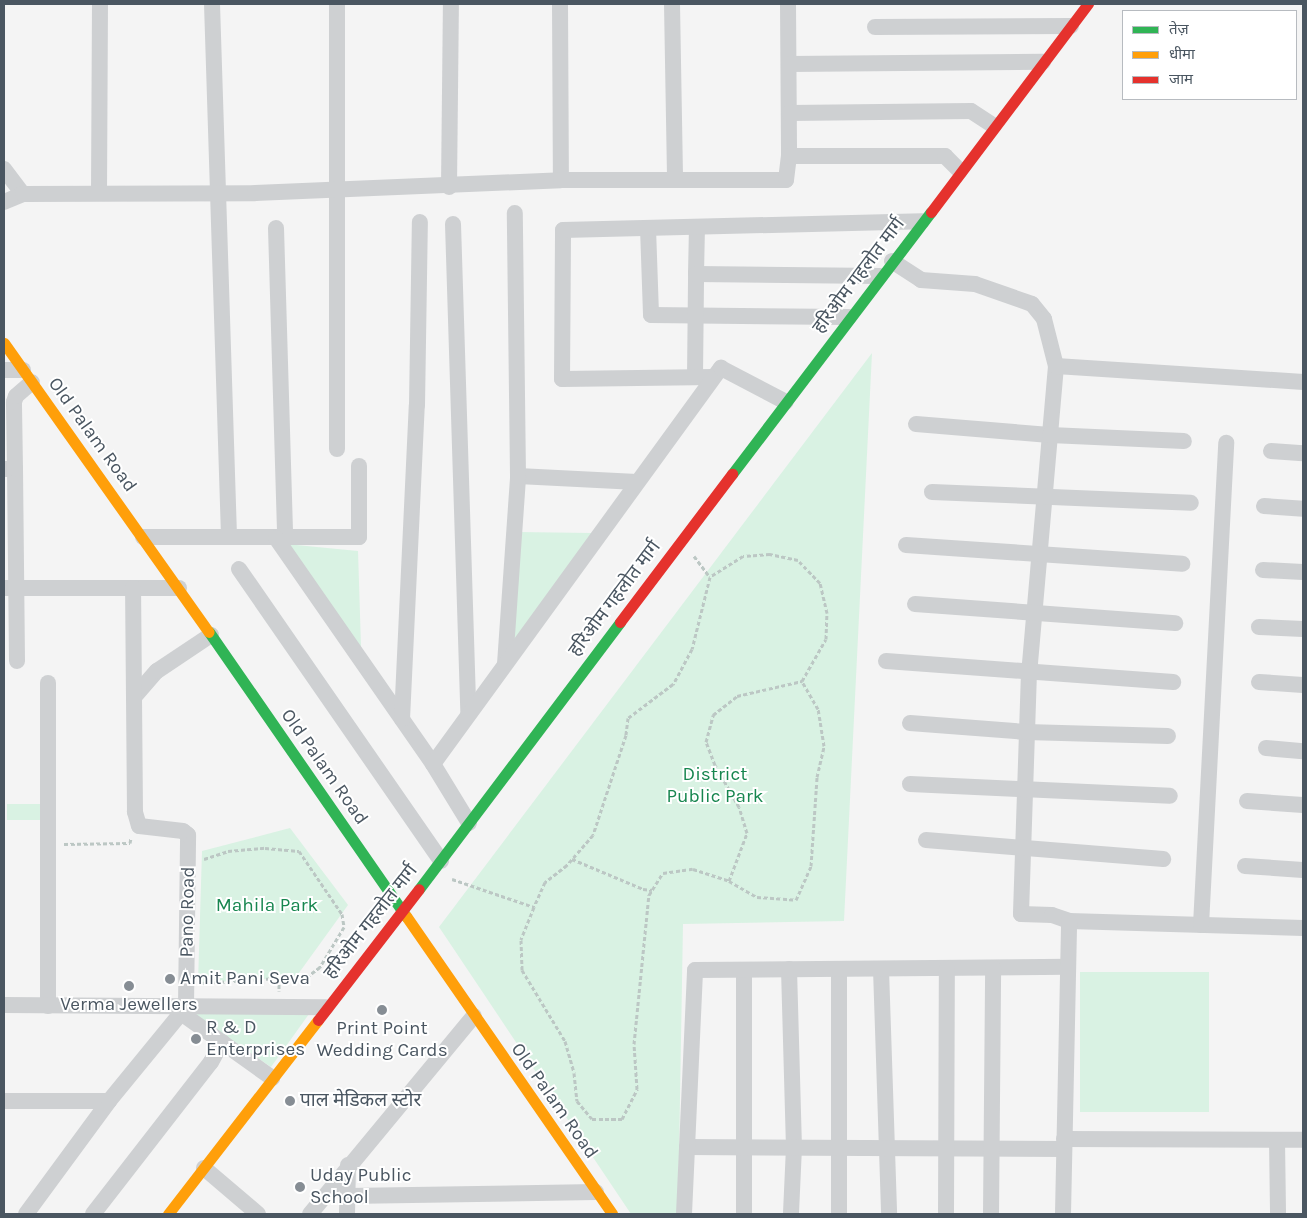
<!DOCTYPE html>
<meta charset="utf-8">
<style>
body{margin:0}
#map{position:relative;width:1307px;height:1218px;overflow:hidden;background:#f4f4f4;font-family:Karla,"Noto Sans Devanagari",sans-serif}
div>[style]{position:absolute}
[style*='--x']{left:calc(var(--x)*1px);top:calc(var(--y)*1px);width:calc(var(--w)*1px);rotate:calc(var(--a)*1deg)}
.green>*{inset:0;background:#d9f2e3;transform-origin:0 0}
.path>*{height:3px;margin-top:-1.5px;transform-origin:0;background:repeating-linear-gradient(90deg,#bcc7c4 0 4px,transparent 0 6.5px)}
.street>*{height:16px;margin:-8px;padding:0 8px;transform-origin:8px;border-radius:8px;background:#ced0d2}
.fast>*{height:11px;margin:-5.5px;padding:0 5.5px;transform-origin:5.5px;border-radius:5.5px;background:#30b455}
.slow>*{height:11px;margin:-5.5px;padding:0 5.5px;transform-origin:5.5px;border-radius:5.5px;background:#ff9f0a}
.jam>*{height:11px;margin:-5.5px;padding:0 5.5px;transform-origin:5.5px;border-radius:5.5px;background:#e5322d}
.dots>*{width:14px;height:14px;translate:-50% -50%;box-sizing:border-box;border:2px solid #fff;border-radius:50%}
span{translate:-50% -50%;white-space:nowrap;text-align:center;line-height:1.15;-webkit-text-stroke:4px #fff;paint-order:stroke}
.street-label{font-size:19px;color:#4a5661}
.park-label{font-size:19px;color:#17864f}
.poi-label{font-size:19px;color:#4a5661}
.left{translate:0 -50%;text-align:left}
.frame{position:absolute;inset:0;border:5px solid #4a5661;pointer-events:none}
.legend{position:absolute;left:1122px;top:10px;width:175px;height:90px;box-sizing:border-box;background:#fff;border:1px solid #b7bbc0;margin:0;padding:6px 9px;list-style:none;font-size:15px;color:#4a5661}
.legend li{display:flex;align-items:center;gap:10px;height:25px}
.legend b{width:25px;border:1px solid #b7bbc0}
</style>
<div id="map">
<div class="green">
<i style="clip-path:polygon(872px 353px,844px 921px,683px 924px,678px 1214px,631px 1214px,439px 927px)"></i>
<i style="clip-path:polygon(518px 532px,592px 533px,510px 649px)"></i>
<i style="clip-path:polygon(286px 544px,358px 551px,361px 647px)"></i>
<i style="left:45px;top:804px;width:16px;height:38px;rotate:90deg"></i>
<i style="clip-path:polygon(290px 828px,348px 905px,296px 977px,198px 983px,202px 851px)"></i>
<i style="left:1080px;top:972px;width:129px;height:140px"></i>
<i style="clip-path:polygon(190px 1012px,309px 1014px,271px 1067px)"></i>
</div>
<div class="path">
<i style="--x:694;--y:556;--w:26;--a:53"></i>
<i style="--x:64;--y:844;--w:66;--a:-0.9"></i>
<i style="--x:130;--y:843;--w:5;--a:-79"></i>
<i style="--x:204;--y:859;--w:25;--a:-18"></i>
<i style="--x:228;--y:851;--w:37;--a:-5"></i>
<i style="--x:265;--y:848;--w:34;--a:5"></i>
<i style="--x:299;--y:851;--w:76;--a:55.7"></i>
<i style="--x:342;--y:914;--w:13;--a:81"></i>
<i style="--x:344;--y:927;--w:47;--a:121"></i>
<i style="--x:320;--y:967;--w:15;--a:143"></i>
<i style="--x:308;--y:976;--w:29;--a:176"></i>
<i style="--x:572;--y:859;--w:77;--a:22.9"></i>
<i style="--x:643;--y:889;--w:9;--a:6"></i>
<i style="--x:452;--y:879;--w:87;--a:18.9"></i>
<i style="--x:534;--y:907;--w:35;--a:112"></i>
<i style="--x:521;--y:940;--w:30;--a:88"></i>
<i style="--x:522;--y:970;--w:83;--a:58.8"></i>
<i style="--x:565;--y:1041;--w:33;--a:74"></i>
<i style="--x:574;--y:1073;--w:28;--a:84"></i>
<i style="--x:577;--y:1101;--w:23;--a:50"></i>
<i style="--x:592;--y:1119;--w:30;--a:0"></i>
<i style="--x:622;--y:1119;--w:34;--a:-63"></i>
<i style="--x:637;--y:1089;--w:45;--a:-93.8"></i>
<i style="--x:634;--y:1044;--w:150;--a:-84.3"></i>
<i style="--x:649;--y:895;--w:26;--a:-58"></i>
<i style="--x:663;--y:873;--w:30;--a:-8"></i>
<i style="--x:693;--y:869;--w:38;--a:18"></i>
<i style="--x:729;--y:881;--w:32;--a:30"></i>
<i style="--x:757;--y:897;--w:39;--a:4"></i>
<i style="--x:796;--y:900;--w:37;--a:-66"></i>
<i style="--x:811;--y:866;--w:89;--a:-86.1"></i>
<i style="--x:817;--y:777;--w:32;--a:-77"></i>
<i style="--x:824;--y:746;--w:37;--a:-99"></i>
<i style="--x:818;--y:709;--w:32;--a:-120"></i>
<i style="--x:802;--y:681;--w:48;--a:-60.3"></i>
<i style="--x:826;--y:639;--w:26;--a:-88"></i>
<i style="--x:827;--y:613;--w:31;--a:-103"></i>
<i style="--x:820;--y:583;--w:32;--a:-134"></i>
<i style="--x:798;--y:560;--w:29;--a:-168"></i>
<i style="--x:770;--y:554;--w:27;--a:176"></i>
<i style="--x:743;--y:556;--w:39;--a:148"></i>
<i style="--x:710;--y:577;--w:74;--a:104"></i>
<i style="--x:692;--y:649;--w:40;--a:118"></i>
<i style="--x:673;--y:684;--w:56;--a:142.9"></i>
<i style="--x:628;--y:718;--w:17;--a:97"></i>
<i style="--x:626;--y:735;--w:105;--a:108.3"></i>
<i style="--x:593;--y:835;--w:40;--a:131"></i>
<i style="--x:567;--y:865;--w:28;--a:142"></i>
<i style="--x:545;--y:882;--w:27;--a:114"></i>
<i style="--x:729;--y:881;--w:51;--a:-69.4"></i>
<i style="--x:747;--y:833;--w:27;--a:-107"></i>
<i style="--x:739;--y:807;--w:48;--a:-119.7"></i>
<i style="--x:715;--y:765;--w:25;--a:-111"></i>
<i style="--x:706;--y:742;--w:28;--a:-75"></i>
<i style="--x:713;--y:715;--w:31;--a:-38"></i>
<i style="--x:737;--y:696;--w:67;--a:-13"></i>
<i style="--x:201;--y:983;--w:78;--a:-3.7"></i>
<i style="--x:279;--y:978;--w:13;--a:90"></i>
</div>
<div class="street">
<i style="--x:212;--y:4;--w:533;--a:88.17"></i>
<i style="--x:337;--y:4;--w:445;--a:90"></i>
<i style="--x:560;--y:4;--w:176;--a:89.7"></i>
<i style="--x:672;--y:4;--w:176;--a:89"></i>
<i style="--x:788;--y:4;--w:152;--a:89.6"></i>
<i style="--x:875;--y:27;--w:196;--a:-0.3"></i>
<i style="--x:789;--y:64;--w:254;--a:-0.5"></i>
<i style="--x:789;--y:113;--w:182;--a:-0.6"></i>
<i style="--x:971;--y:111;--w:27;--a:33"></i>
<i style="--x:4;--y:169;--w:31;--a:53"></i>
<i style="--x:449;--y:187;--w:183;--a:-89.4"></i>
<i style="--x:99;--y:193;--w:189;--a:-89.7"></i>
<i style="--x:4;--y:202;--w:21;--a:-23"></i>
<i style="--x:23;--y:194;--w:232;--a:-0.2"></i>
<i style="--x:255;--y:193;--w:306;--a:-2.4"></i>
<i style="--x:561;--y:180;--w:225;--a:0"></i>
<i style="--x:786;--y:180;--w:24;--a:-83"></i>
<i style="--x:789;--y:156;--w:156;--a:0"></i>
<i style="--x:945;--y:156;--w:21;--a:45"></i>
<i style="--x:453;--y:224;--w:490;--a:88.2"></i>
<i style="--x:276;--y:228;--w:310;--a:88.3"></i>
<i style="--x:648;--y:228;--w:87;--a:88"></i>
<i style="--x:651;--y:315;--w:198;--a:0.6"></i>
<i style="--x:892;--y:261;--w:35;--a:33"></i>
<i style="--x:921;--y:280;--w:54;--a:4.2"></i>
<i style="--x:975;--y:284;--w:60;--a:19.3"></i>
<i style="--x:1032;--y:304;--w:19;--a:51"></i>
<i style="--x:1044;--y:319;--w:49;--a:75.7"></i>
<i style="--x:1056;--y:366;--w:307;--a:95"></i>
<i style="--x:1029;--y:672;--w:242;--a:91.9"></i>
<i style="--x:1021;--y:914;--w:31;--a:2"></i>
<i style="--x:1052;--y:915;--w:18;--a:19"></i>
<i style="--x:1069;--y:921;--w:234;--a:1.7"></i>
<i style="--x:696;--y:274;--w:47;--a:-88.8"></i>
<i style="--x:1056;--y:366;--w:248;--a:3.7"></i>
<i style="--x:4;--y:370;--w:19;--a:0"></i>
<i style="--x:695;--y:377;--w:103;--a:-89.4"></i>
<i style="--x:696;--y:274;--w:184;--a:0.6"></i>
<i style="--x:713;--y:377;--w:151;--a:179.2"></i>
<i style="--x:562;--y:379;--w:149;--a:-89.6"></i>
<i style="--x:563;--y:230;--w:359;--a:-1.4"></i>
<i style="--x:916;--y:424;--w:134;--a:4.7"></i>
<i style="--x:1050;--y:435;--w:134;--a:2.6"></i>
<i style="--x:1271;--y:451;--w:32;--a:4"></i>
<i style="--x:4;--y:469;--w:11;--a:0"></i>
<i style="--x:15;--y:469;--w:192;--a:89.4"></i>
<i style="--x:15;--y:469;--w:67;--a:-90.9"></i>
<i style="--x:14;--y:402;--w:6;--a:-72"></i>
<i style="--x:16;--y:396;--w:21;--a:-41"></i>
<i style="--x:518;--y:476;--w:119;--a:2.9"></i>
<i style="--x:932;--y:492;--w:259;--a:2.4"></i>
<i style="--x:1264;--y:506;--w:39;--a:4"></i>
<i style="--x:143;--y:537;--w:216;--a:0"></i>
<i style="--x:359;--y:537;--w:71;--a:-90"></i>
<i style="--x:276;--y:538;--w:275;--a:55.2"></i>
<i style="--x:433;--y:764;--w:69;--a:58.6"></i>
<i style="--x:906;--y:545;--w:277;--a:3.9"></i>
<i style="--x:239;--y:569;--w:355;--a:55.3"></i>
<i style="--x:1263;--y:570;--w:40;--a:2.9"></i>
<i style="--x:4;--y:588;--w:175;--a:0"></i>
<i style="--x:915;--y:604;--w:261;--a:4.2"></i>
<i style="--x:1259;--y:627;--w:44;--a:2.6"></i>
<i style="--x:886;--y:661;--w:288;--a:4.2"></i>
<i style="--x:505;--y:664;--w:188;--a:-86"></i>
<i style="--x:518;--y:476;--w:263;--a:-90.7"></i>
<i style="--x:1259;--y:682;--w:44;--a:3.9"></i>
<i style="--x:48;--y:683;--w:323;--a:90"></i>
<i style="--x:135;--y:696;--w:33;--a:-49"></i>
<i style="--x:157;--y:671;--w:65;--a:-33.7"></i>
<i style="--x:402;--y:719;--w:314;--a:-87.3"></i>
<i style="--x:417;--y:405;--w:183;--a:-89.1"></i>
<i style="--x:910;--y:723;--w:116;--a:4.4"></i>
<i style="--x:1026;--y:732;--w:142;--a:1.6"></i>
<i style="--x:1266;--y:748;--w:37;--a:5"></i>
<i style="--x:433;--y:764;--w:490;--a:-54"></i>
<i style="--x:721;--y:368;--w:73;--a:27.6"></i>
<i style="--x:910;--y:784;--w:260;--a:2.6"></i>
<i style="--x:1247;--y:801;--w:56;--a:4.1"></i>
<i style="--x:926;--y:840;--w:238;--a:4.6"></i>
<i style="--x:1245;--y:866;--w:58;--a:3.9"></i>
<i style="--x:1201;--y:925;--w:483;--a:-87"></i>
<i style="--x:789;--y:969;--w:178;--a:88.4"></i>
<i style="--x:794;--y:1147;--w:67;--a:92.6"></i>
<i style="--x:839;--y:969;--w:245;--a:90"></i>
<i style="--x:881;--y:969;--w:245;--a:88.1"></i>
<i style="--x:744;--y:970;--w:244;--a:90"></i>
<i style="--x:4;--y:1005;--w:322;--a:0.4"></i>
<i style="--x:181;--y:1013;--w:112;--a:35.5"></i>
<i style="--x:4;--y:1101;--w:105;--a:0"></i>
<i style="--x:1064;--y:1139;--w:239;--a:0.2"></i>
<i style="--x:1277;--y:1140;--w:74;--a:89.2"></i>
<i style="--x:687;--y:1147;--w:377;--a:0.3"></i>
<i style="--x:204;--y:1168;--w:71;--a:40.4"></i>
<i style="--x:347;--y:1196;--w:249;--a:-0.9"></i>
<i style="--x:26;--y:1214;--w:140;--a:-53.7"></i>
<i style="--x:109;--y:1101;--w:122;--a:-50.7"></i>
<i style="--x:186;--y:1007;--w:172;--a:-89.3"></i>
<i style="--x:188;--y:835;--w:6;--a:-141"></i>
<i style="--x:183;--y:831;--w:44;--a:-173.5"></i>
<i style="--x:139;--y:826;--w:15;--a:-106"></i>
<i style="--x:135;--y:812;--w:224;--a:-90.5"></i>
<i style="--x:93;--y:1214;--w:192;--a:-52.2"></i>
<i style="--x:211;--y:1062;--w:23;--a:-61"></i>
<i style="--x:310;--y:1214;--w:257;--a:-50.4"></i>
<i style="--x:347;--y:1214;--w:49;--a:-88.8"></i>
<i style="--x:684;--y:1214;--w:244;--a:-87.4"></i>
<i style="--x:695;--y:970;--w:373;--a:-0.5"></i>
<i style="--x:946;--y:1214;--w:246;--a:-89.8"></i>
<i style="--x:991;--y:1214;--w:246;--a:-89.5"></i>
<i style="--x:1063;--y:1214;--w:293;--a:-88.8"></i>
</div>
<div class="fast">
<i style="--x:732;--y:474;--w:329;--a:-52.8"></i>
<i style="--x:209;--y:632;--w:346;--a:55.3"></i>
<i style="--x:419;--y:889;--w:334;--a:-53"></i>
</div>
<div class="slow">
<i style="--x:4;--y:343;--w:354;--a:54.7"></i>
<i style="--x:406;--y:916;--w:362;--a:55.3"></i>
<i style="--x:168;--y:1214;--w:245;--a:-52.3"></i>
</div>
<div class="jam">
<i style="--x:931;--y:212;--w:261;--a:-53"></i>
<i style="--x:620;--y:622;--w:186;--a:-52.9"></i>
<i style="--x:318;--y:1020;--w:165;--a:-52.4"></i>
</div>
<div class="dots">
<i style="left:170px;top:979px;background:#868d94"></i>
<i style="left:129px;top:986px;background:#868d94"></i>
<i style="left:382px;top:1010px;background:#868d94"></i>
<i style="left:196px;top:1039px;background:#868d94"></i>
<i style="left:290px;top:1101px;background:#868d94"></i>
<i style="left:300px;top:1187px;background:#868d94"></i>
</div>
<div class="street-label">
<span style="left:859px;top:276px;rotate:-53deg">हरिओम गहलोत मार्ग</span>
<span style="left:92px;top:435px;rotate:54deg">Old Palam Road</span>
<span style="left:615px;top:599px;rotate:-53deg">हरिओम गहलोत मार्ग</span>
<span style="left:324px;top:767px;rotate:55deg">Old Palam Road</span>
<span style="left:188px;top:912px;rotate:-89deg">Pano Road</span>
<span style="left:371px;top:922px;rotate:-52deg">हरिओम गहलोत मार्ग</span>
<span style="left:554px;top:1101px;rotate:55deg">Old Palam Road</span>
</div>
<div class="park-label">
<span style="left:715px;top:786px">District<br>Public Park</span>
<span style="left:267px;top:906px">Mahila Park</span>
</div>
<div class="poi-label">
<span class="left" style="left:180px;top:979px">Amit Pani Seva</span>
<span style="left:129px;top:1005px">Verma Jewellers</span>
<span class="left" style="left:206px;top:1039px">R &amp; D<br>Enterprises</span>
<span style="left:382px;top:1040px">Print Point<br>Wedding Cards</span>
<span class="left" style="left:300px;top:1101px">पाल मेडिकल स्टोर</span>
<span class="left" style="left:310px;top:1187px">Uday Public<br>School</span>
</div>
<div class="frame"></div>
<ul class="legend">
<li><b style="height:6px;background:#30b455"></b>तेज़</li>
<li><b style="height:6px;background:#ff9f0a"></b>धीमा</li>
<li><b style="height:6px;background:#e5322d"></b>जाम</li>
</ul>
</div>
